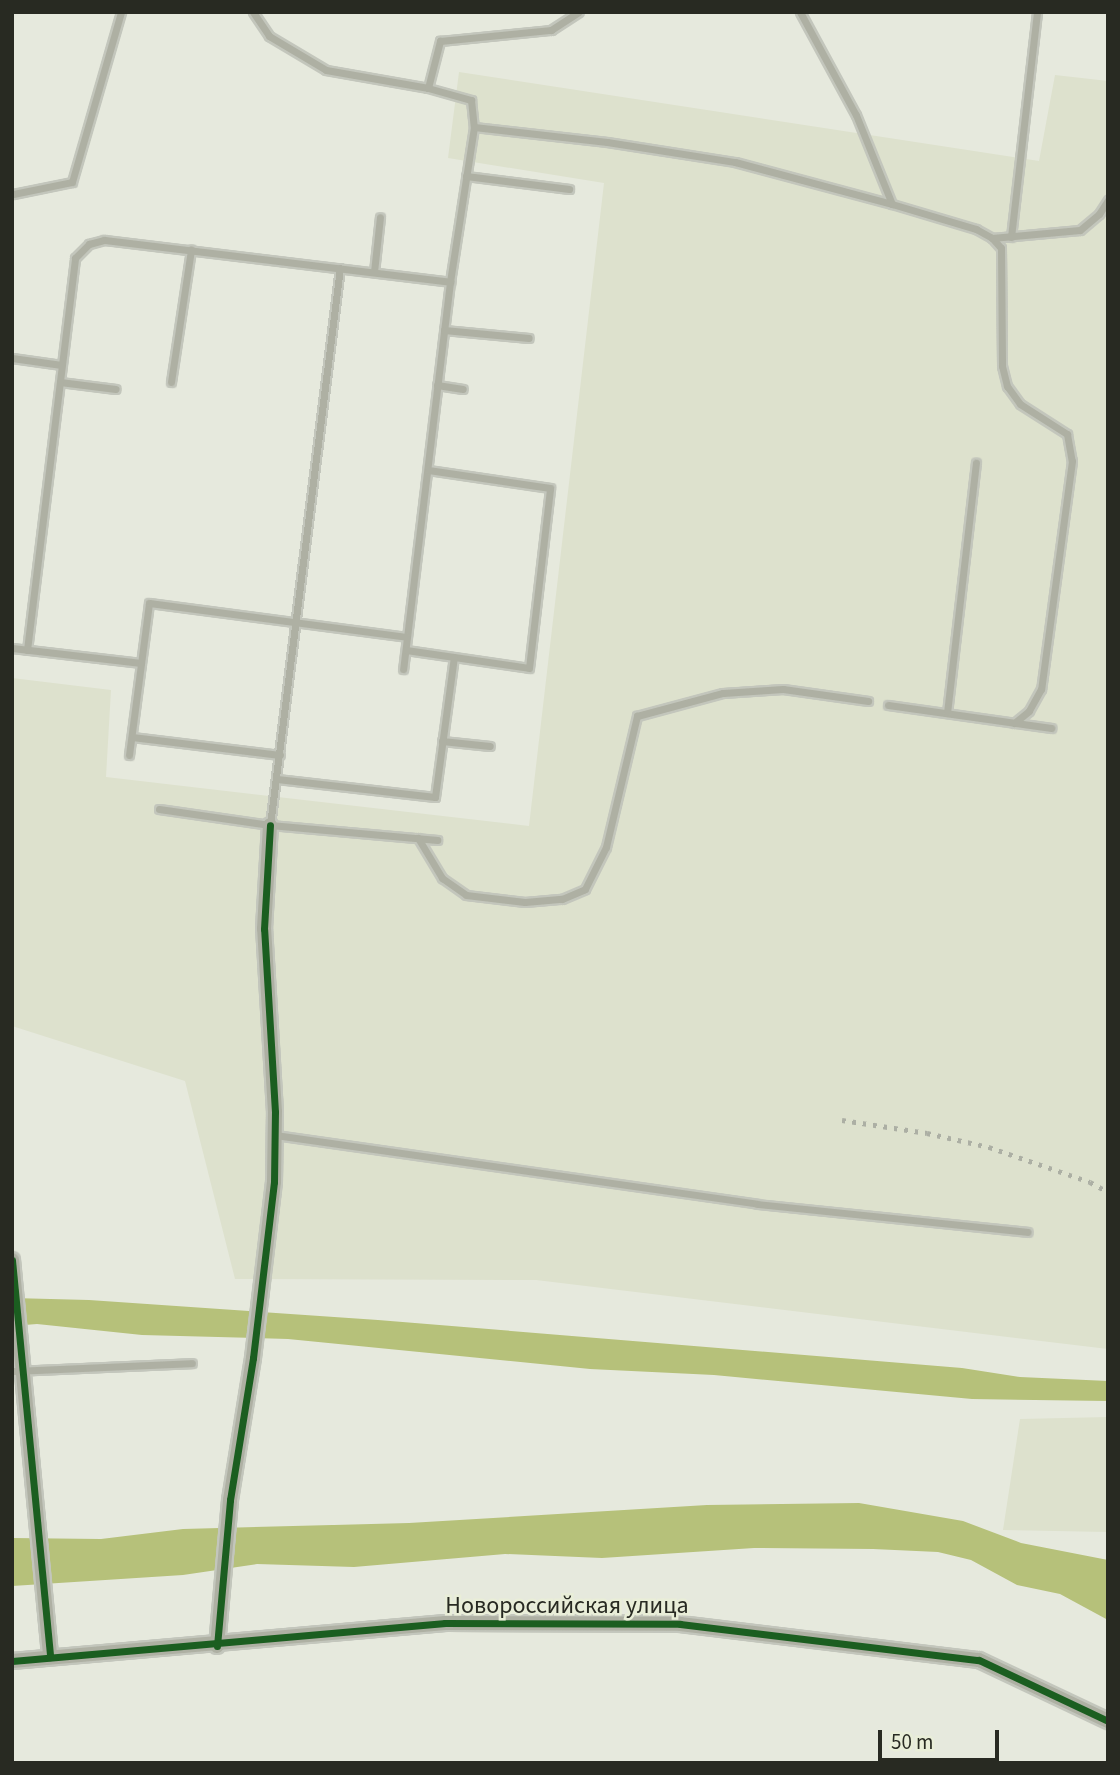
<!DOCTYPE html>
<meta charset="utf-8">
<style>
body{margin:0}
#map{position:relative;width:1120px;height:1775px;overflow:hidden;background:#e6e9dd;font-family:"Source Sans 3",sans-serif}
div>[style]{position:absolute}
[style*='--x']{left:calc(var(--x)*1px);top:calc(var(--y)*1px);width:calc(var(--w)*1px);rotate:calc(var(--a)*1deg)}
.built>*{inset:0;background:#dde1cd}
.water>*{inset:0;background:#b6c17a}
.roads{filter:drop-shadow(2px 0 #c3c6bc) drop-shadow(-2px 0 #c3c6bc) drop-shadow(0 2px #c3c6bc) drop-shadow(0 -2px #c3c6bc)}
.service>*{height:7px;margin:-3.5px;padding:0 3.5px;transform-origin:3.5px;border-radius:3.5px;background:#aeb0a3}
.minor>*{height:14px;margin:-7px;padding:0 7px;transform-origin:7px;border-radius:7px;background:#aeb0a3}
.rail>*{height:5px;margin-top:-2.5px;transform-origin:0;background:repeating-linear-gradient(90deg,#acafa4 0 3.5px,transparent 0 10.5px)}
.cycleway>*{height:7px;margin:-3.5px;padding:0 3.5px;transform-origin:3.5px;border-radius:3.5px;background:#1b5e20}
span{translate:-50% -50%;white-space:nowrap;text-align:center;line-height:1.15;-webkit-text-stroke:5px #e9eed8;paint-order:stroke}
.street-label{font-size:24px;color:#282a22}
.frame{position:absolute;inset:0;border:14px solid #282a22;pointer-events:none}
.scale{position:absolute;left:878px;top:1730px;width:121px;height:32px;box-sizing:border-box;border:4px solid #282a22;border-top:0;padding-left:9px;font-size:21px;line-height:24px;white-space:nowrap;color:#282a22;-webkit-text-stroke:5px #e9eed8;paint-order:stroke}
</style>
<div id="map">
<div class="built">
<i style="clip-path:polygon(459px 72px,1039px 161px,1055px 75px,1108px 81px,1108px 1349px,536px 1280px,235px 1279px,185px 1081px,12px 1026px,12px 678px,111px 690px,106px 777px,529px 826px,604px 183px,448px 158px)"></i>
<i style="clip-path:polygon(1108px 1417px,1108px 1532px,1003px 1530px,1020px 1419px)"></i>
</div>
<div class="water">
<i style="clip-path:polygon(12px 1298px,89px 1300px,378px 1320px,962px 1368px,1020px 1377px,1108px 1381px,1108px 1401px,972px 1399px,714px 1375px,590px 1369px,288px 1339px,142px 1335px,37px 1324px,12px 1326px)"></i>
<i style="clip-path:polygon(859px 1503px,963px 1521px,1021px 1543px,1108px 1560px,1108px 1620px,1060px 1594px,1017px 1585px,971px 1560px,938px 1552px,873px 1549px,754px 1548px,602px 1558px,505px 1554px,354px 1567px,257px 1564px,183px 1575px,12px 1586px,12px 1538px,101px 1539px,183px 1529px,409px 1523px,707px 1505px)"></i>
</div>
<div class="roads">
<div class="service">
<i style="--x:253;--y:12;--w:29;--a:56"></i>
<i style="--x:269;--y:36;--w:66;--a:30.8"></i>
<i style="--x:326;--y:70;--w:104;--a:10"></i>
<i style="--x:428;--y:88;--w:45;--a:15.6"></i>
<i style="--x:471;--y:100;--w:27;--a:84"></i>
<i style="--x:474;--y:127;--w:157;--a:98.8"></i>
<i style="--x:450;--y:282;--w:390;--a:96.9"></i>
<i style="--x:800;--y:12;--w:117;--a:61.5"></i>
<i style="--x:856;--y:115;--w:96;--a:68"></i>
<i style="--x:428;--y:88;--w:49;--a:-75.7"></i>
<i style="--x:440;--y:41;--w:112;--a:-5.7"></i>
<i style="--x:551;--y:30;--w:33;--a:-33"></i>
<i style="--x:474;--y:127;--w:134;--a:6.4"></i>
<i style="--x:607;--y:142;--w:130;--a:8.9"></i>
<i style="--x:735;--y:162;--w:163;--a:15"></i>
<i style="--x:892;--y:204;--w:88;--a:16.6"></i>
<i style="--x:976;--y:229;--w:18;--a:29"></i>
<i style="--x:992;--y:238;--w:13;--a:48"></i>
<i style="--x:1001;--y:248;--w:118;--a:89.5"></i>
<i style="--x:1002;--y:366;--w:21;--a:76"></i>
<i style="--x:1007;--y:386;--w:22;--a:54"></i>
<i style="--x:1020;--y:404;--w:56;--a:32.6"></i>
<i style="--x:1067;--y:434;--w:27;--a:80"></i>
<i style="--x:1072;--y:461;--w:230;--a:97.7"></i>
<i style="--x:1041;--y:689;--w:25;--a:119"></i>
<i style="--x:1029;--y:711;--w:19;--a:141"></i>
<i style="--x:466;--y:176;--w:104;--a:7.2"></i>
<i style="--x:13;--y:194;--w:60;--a:-11.5"></i>
<i style="--x:72;--y:182;--w:177;--a:-73.9"></i>
<i style="--x:1011;--y:237;--w:226;--a:-83.4"></i>
<i style="--x:992;--y:238;--w:88;--a:-5.2"></i>
<i style="--x:1080;--y:230;--w:25;--a:-40"></i>
<i style="--x:1099;--y:214;--w:17;--a:-57"></i>
<i style="--x:374;--y:272;--w:55;--a:-83.8"></i>
<i style="--x:444;--y:330;--w:85;--a:5.4"></i>
<i style="--x:12;--y:358;--w:50;--a:8"></i>
<i style="--x:60;--y:382;--w:56;--a:7.1"></i>
<i style="--x:171;--y:382;--w:134;--a:-81.4"></i>
<i style="--x:437;--y:385;--w:26;--a:9"></i>
<i style="--x:12;--y:648;--w:130;--a:6.6"></i>
<i style="--x:27;--y:650;--w:395;--a:-83"></i>
<i style="--x:75;--y:258;--w:20;--a:-45"></i>
<i style="--x:89;--y:244;--w:16;--a:-15"></i>
<i style="--x:104;--y:240;--w:349;--a:6.9"></i>
<i style="--x:406;--y:650;--w:124;--a:8.3"></i>
<i style="--x:529;--y:668;--w:181;--a:-83.3"></i>
<i style="--x:550;--y:488;--w:123;--a:-171.6"></i>
<i style="--x:888;--y:705;--w:165;--a:8"></i>
<i style="--x:947;--y:713;--w:252;--a:-83.4"></i>
<i style="--x:132;--y:737;--w:149;--a:6.9"></i>
<i style="--x:442;--y:741;--w:48;--a:5.9"></i>
<i style="--x:129;--y:755;--w:153;--a:-82.5"></i>
<i style="--x:149;--y:603;--w:260;--a:7.5"></i>
<i style="--x:277;--y:779;--w:159;--a:6.5"></i>
<i style="--x:435;--y:797;--w:141;--a:-82.3"></i>
<i style="--x:159;--y:809;--w:112;--a:8.2"></i>
<i style="--x:270;--y:825;--w:168;--a:5.1"></i>
<i style="--x:270;--y:825;--w:561;--a:-82.84"></i>
<i style="--x:418;--y:838;--w:47;--a:59"></i>
<i style="--x:442;--y:878;--w:29;--a:35"></i>
<i style="--x:466;--y:895;--w:59;--a:6.8"></i>
<i style="--x:525;--y:902;--w:37;--a:-5"></i>
<i style="--x:562;--y:899;--w:25;--a:-23"></i>
<i style="--x:585;--y:889;--w:47;--a:-63.4"></i>
<i style="--x:606;--y:847;--w:135;--a:-76.7"></i>
<i style="--x:637;--y:716;--w:89;--a:-15"></i>
<i style="--x:723;--y:693;--w:60;--a:-3.8"></i>
<i style="--x:783;--y:689;--w:86;--a:8"></i>
<i style="--x:275;--y:1135;--w:487;--a:8.1"></i>
<i style="--x:757;--y:1204;--w:272;--a:5.9"></i>
<i style="--x:12;--y:1371;--w:180;--a:-2.5"></i>
</div>
<div class="minor">
<i style="--x:12;--y:1260;--w:399;--a:84.5"></i>
<i style="--x:217;--y:1646;--w:147;--a:-84.9"></i>
<i style="--x:230;--y:1500;--w:144;--a:-80.8"></i>
<i style="--x:253;--y:1358;--w:177;--a:-83.2"></i>
<i style="--x:274;--y:1182;--w:70;--a:-89.2"></i>
<i style="--x:275;--y:1112;--w:183;--a:-93.4"></i>
<i style="--x:264;--y:929;--w:104;--a:-86.7"></i>
<i style="--x:12;--y:1661;--w:435;--a:-5"></i>
<i style="--x:445;--y:1623;--w:235;--a:0.2"></i>
<i style="--x:680;--y:1624;--w:301;--a:6.9"></i>
<i style="--x:979;--y:1660;--w:143;--a:25.3"></i>
</div>
</div>
<div class="rail">
<i style="--x:842;--y:1120;--w:86;--a:8.7"></i>
<i style="--x:927;--y:1133;--w:64;--a:12.7"></i>
<i style="--x:989;--y:1147;--w:107;--a:19.1"></i>
<i style="--x:1090;--y:1182;--w:21;--a:29"></i>
</div>
<div class="cycleway">
<i style="--x:12;--y:1260;--w:399;--a:84.5"></i>
<i style="--x:217;--y:1646;--w:147;--a:-84.9"></i>
<i style="--x:230;--y:1500;--w:144;--a:-80.8"></i>
<i style="--x:253;--y:1358;--w:177;--a:-83.2"></i>
<i style="--x:274;--y:1182;--w:70;--a:-89.2"></i>
<i style="--x:275;--y:1112;--w:183;--a:-93.4"></i>
<i style="--x:264;--y:929;--w:104;--a:-86.7"></i>
<i style="--x:12;--y:1661;--w:435;--a:-5"></i>
<i style="--x:445;--y:1623;--w:235;--a:0.2"></i>
<i style="--x:680;--y:1624;--w:301;--a:6.9"></i>
<i style="--x:979;--y:1660;--w:143;--a:25.3"></i>
</div>
<div class="street-label">
<span style="left:567px;top:1606px">Новороссийская улица</span>
</div>
<div class="frame"></div>
<div class="scale">50 m</div>
</div>
